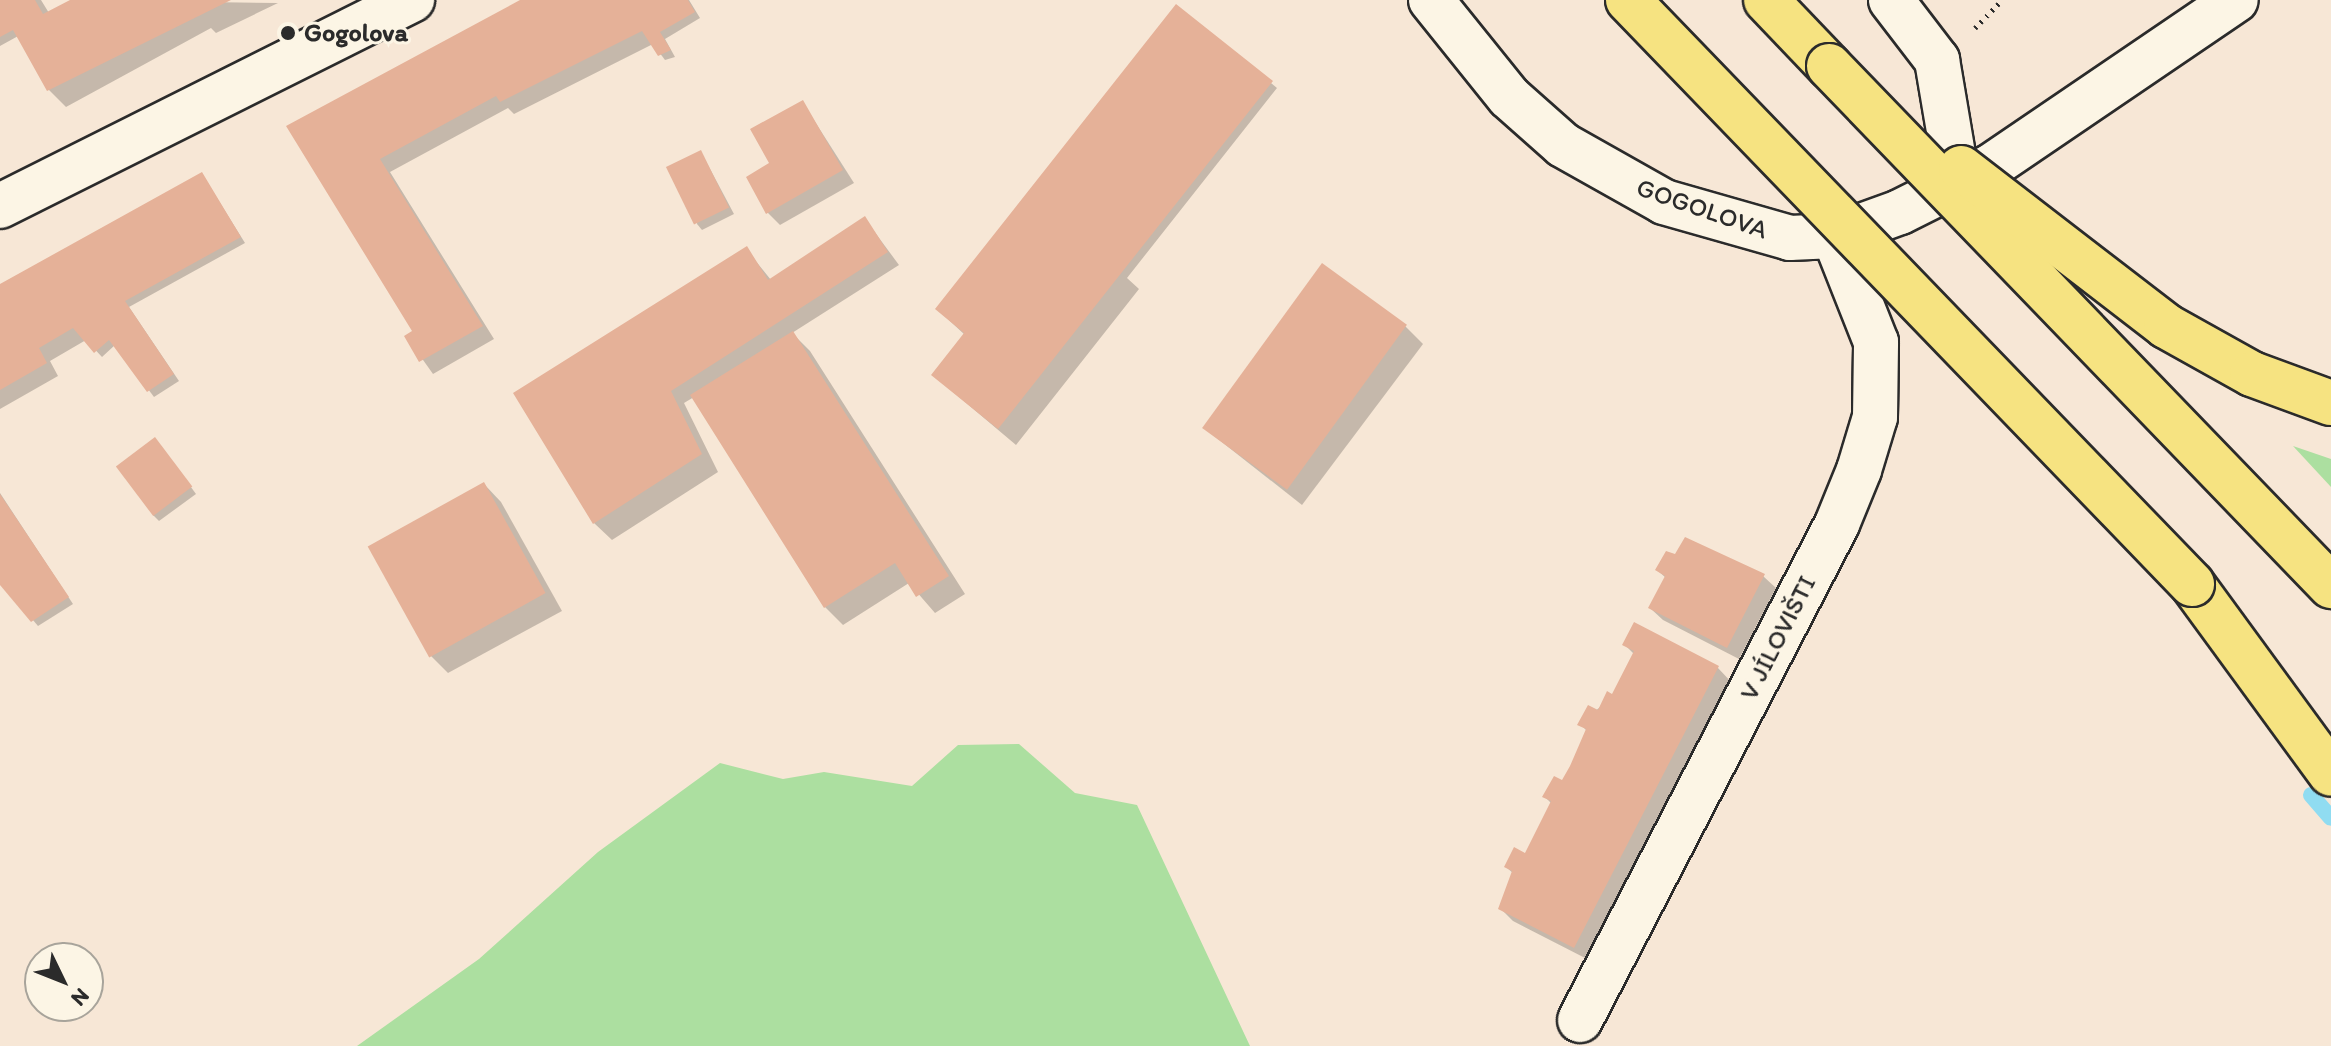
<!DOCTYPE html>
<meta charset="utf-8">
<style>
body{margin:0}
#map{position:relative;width:2331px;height:1046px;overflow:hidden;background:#f7e7d6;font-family:Itim,sans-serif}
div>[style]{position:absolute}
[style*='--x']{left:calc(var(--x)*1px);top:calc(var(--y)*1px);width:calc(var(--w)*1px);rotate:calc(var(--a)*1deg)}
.green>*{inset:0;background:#acdfa0}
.shadow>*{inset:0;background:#0003}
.stream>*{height:16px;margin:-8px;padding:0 8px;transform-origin:8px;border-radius:8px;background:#90dcf1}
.building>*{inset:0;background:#e5b198;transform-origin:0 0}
.path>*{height:5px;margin-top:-2.5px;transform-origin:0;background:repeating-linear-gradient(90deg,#2b2b2b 0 2px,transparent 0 8px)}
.roads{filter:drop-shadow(2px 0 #2b2b2b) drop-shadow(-2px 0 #2b2b2b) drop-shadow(0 2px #2b2b2b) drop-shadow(0 -2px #2b2b2b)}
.minor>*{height:44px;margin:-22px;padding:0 22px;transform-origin:22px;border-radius:22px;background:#fcf5e5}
.highway>*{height:44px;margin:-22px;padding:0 22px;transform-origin:22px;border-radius:22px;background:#f6e381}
.bridges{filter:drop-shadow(2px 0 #2b2b2b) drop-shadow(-2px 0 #2b2b2b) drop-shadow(0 2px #2b2b2b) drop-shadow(0 -2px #2b2b2b)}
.highway-bridge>*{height:44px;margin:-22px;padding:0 22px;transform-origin:22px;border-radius:22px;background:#f6e381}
.dots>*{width:22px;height:22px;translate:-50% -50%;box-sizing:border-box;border:4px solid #fcf5e5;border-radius:50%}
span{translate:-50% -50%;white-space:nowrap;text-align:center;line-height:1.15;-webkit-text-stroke:6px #fcf5e5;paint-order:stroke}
.poi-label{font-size:26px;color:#2b2b2b;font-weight:700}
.left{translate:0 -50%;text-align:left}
.street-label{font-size:26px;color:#2b2b2b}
.north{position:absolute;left:24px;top:942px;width:80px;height:80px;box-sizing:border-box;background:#fcf5e5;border:2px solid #a8a49b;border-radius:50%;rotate:133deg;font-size:22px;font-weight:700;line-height:32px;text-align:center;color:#2b2b2b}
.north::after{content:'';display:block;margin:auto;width:28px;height:36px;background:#2b2b2b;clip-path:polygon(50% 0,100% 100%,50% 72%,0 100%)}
</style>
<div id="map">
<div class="green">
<i style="clip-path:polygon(2293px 446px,2331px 459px,2331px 487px)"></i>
<i style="clip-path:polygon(1019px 744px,1075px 793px,1137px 805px,1250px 1046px,357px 1046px,479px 959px,598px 852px,720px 763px,783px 779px,824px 772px,912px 786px,958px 745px)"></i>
</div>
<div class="shadow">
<i style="clip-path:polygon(0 0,41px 0,49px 13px,75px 0,278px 3px,216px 33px,211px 28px,66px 107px,48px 89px,20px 35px,0 46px)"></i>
<i style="clip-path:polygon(525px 0,689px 0,700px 18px,665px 39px,675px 57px,665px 60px,653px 44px,514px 114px,508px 108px,390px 172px,494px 339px,433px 374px,406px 336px,415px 332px,289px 126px)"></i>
<i style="clip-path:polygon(1271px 83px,1277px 88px,1127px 278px,1139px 289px,1016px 445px,933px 375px,965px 335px,937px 309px)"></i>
<i style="clip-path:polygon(803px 103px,854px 183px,780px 225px,768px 213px,772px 164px)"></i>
<i style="clip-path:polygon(701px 152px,734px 214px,702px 230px,697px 224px)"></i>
<i style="clip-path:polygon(202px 174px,245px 243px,129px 307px,179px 381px,154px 397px,115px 345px,102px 357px,86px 340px,50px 361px,58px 376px,0 409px,0 286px)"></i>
<i style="clip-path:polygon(865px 219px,899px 265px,792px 333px,810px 351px,965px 594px,935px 613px,909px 583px,843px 625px,825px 607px,694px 397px,684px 403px,718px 472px,612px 540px,594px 523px,746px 249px,771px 280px)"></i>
<i style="clip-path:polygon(1405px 326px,1423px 344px,1302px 505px,1204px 428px)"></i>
<i style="clip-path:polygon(161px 446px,196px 494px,159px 521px,153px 515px)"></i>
<i style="clip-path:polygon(484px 484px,501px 502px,562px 611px,448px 673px,430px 655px)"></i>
<i style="clip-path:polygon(0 493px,73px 604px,38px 626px,0 581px)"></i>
<i style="clip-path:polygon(1657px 570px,1763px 576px,1776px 588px,1739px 659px,1663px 620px,1650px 608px,1666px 578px)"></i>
<i style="clip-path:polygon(1624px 644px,1718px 668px,1735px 686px,1703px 748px,1697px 745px,1587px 959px,1513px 921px,1500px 908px,1514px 874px,1506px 867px,1526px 855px,1552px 804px,1545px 797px,1563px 783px,1588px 732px,1580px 724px,1613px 696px,1634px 654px)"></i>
</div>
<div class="stream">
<i style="--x:2311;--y:795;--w:30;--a:49"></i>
</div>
<div class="building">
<i style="clip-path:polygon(0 0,35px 0,43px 14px,70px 0,231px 0,47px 91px,13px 30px,0 37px)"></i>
<i style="clip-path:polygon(520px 0,688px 0,695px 12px,660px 32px,671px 50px,658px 56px,642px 31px,500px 102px,496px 96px,380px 159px,483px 326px,419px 362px,404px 336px,412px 331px,286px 126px)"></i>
<i style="clip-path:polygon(1176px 4px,1273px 81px,998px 429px,931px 375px,964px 333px,935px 309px)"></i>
<i style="clip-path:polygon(803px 100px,843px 170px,766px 214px,746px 177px,769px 163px,750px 129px)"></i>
<i style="left:701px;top:150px;width:64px;height:39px;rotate:64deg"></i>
<i style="clip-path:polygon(202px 172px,241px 237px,125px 301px,174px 374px,147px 392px,109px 340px,94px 353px,73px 328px,39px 348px,47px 363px,0 390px,0 284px)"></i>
<i style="clip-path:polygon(865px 216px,888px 252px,671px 391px,702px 454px,593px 524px,513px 393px,747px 246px,768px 280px)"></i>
<i style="left:1322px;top:263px;width:105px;height:204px;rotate:36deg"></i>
<i style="clip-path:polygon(793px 331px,949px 576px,916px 597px,895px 563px,824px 608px,690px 395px)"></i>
<i style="left:155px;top:437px;width:62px;height:49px;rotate:53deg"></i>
<i style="left:484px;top:482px;width:127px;height:133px;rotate:61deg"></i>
<i style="clip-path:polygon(0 494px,69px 597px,31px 622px,0 585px)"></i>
<i style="clip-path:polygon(1685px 537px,1765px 574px,1727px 648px,1648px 608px,1665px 576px,1655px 570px,1666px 551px,1675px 554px)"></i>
<i style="clip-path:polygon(1634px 622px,1719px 666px,1574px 948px,1498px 909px,1512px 871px,1504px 867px,1514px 847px,1525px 853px,1551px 801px,1542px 797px,1554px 776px,1562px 780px,1570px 766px,1586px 729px,1577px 725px,1588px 705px,1598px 710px,1607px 691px,1612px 694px,1634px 651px,1622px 645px)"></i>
</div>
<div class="path">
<i style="--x:1975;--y:28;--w:39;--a:-46"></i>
</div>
<div class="roads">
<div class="minor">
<i style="--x:1431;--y:0;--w:124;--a:51.2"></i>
<i style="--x:1509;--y:97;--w:72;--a:41.6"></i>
<i style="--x:1563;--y:145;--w:116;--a:29.4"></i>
<i style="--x:1664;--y:202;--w:131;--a:15.9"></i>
<i style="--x:1790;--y:238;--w:44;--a:-2.6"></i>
<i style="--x:1834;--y:236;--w:70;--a:-20"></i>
<i style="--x:1900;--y:212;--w:101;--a:-26.6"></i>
<i style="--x:1990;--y:167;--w:297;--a:-34.2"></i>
<i style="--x:1891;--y:0;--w:76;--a:52.5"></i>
<i style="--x:1937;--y:60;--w:126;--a:80.4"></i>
<i style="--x:0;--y:206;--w:461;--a:-26.6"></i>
<i style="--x:1580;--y:1020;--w:559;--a:-62.61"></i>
<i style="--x:1837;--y:524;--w:58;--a:-67.8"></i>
<i style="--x:1859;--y:470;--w:55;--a:-73.2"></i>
<i style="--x:1875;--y:417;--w:75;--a:-89.2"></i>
<i style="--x:1876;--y:342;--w:114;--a:-111.6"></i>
</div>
<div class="highway">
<i style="--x:1766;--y:0;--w:91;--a:46.3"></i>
<i style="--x:2192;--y:584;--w:235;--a:53.8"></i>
</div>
</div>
<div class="bridges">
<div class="highway-bridge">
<i style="--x:1628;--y:0;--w:812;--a:46"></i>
<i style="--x:1829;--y:66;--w:723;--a:46.01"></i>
<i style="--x:1961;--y:168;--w:259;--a:37.6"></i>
<i style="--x:2166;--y:326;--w:98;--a:29.2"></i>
<i style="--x:2252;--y:374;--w:84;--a:20.2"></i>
</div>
</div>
<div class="dots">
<i style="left:288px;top:33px;background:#2b2b2b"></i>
</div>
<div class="poi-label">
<span class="left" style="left:304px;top:33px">Gogolova</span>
</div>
<div class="street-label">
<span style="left:1702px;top:209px;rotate:19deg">GOGOLOVA</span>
<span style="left:1778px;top:638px;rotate:-63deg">V JÍLOVIŠTI</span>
</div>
<div class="north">N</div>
</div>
